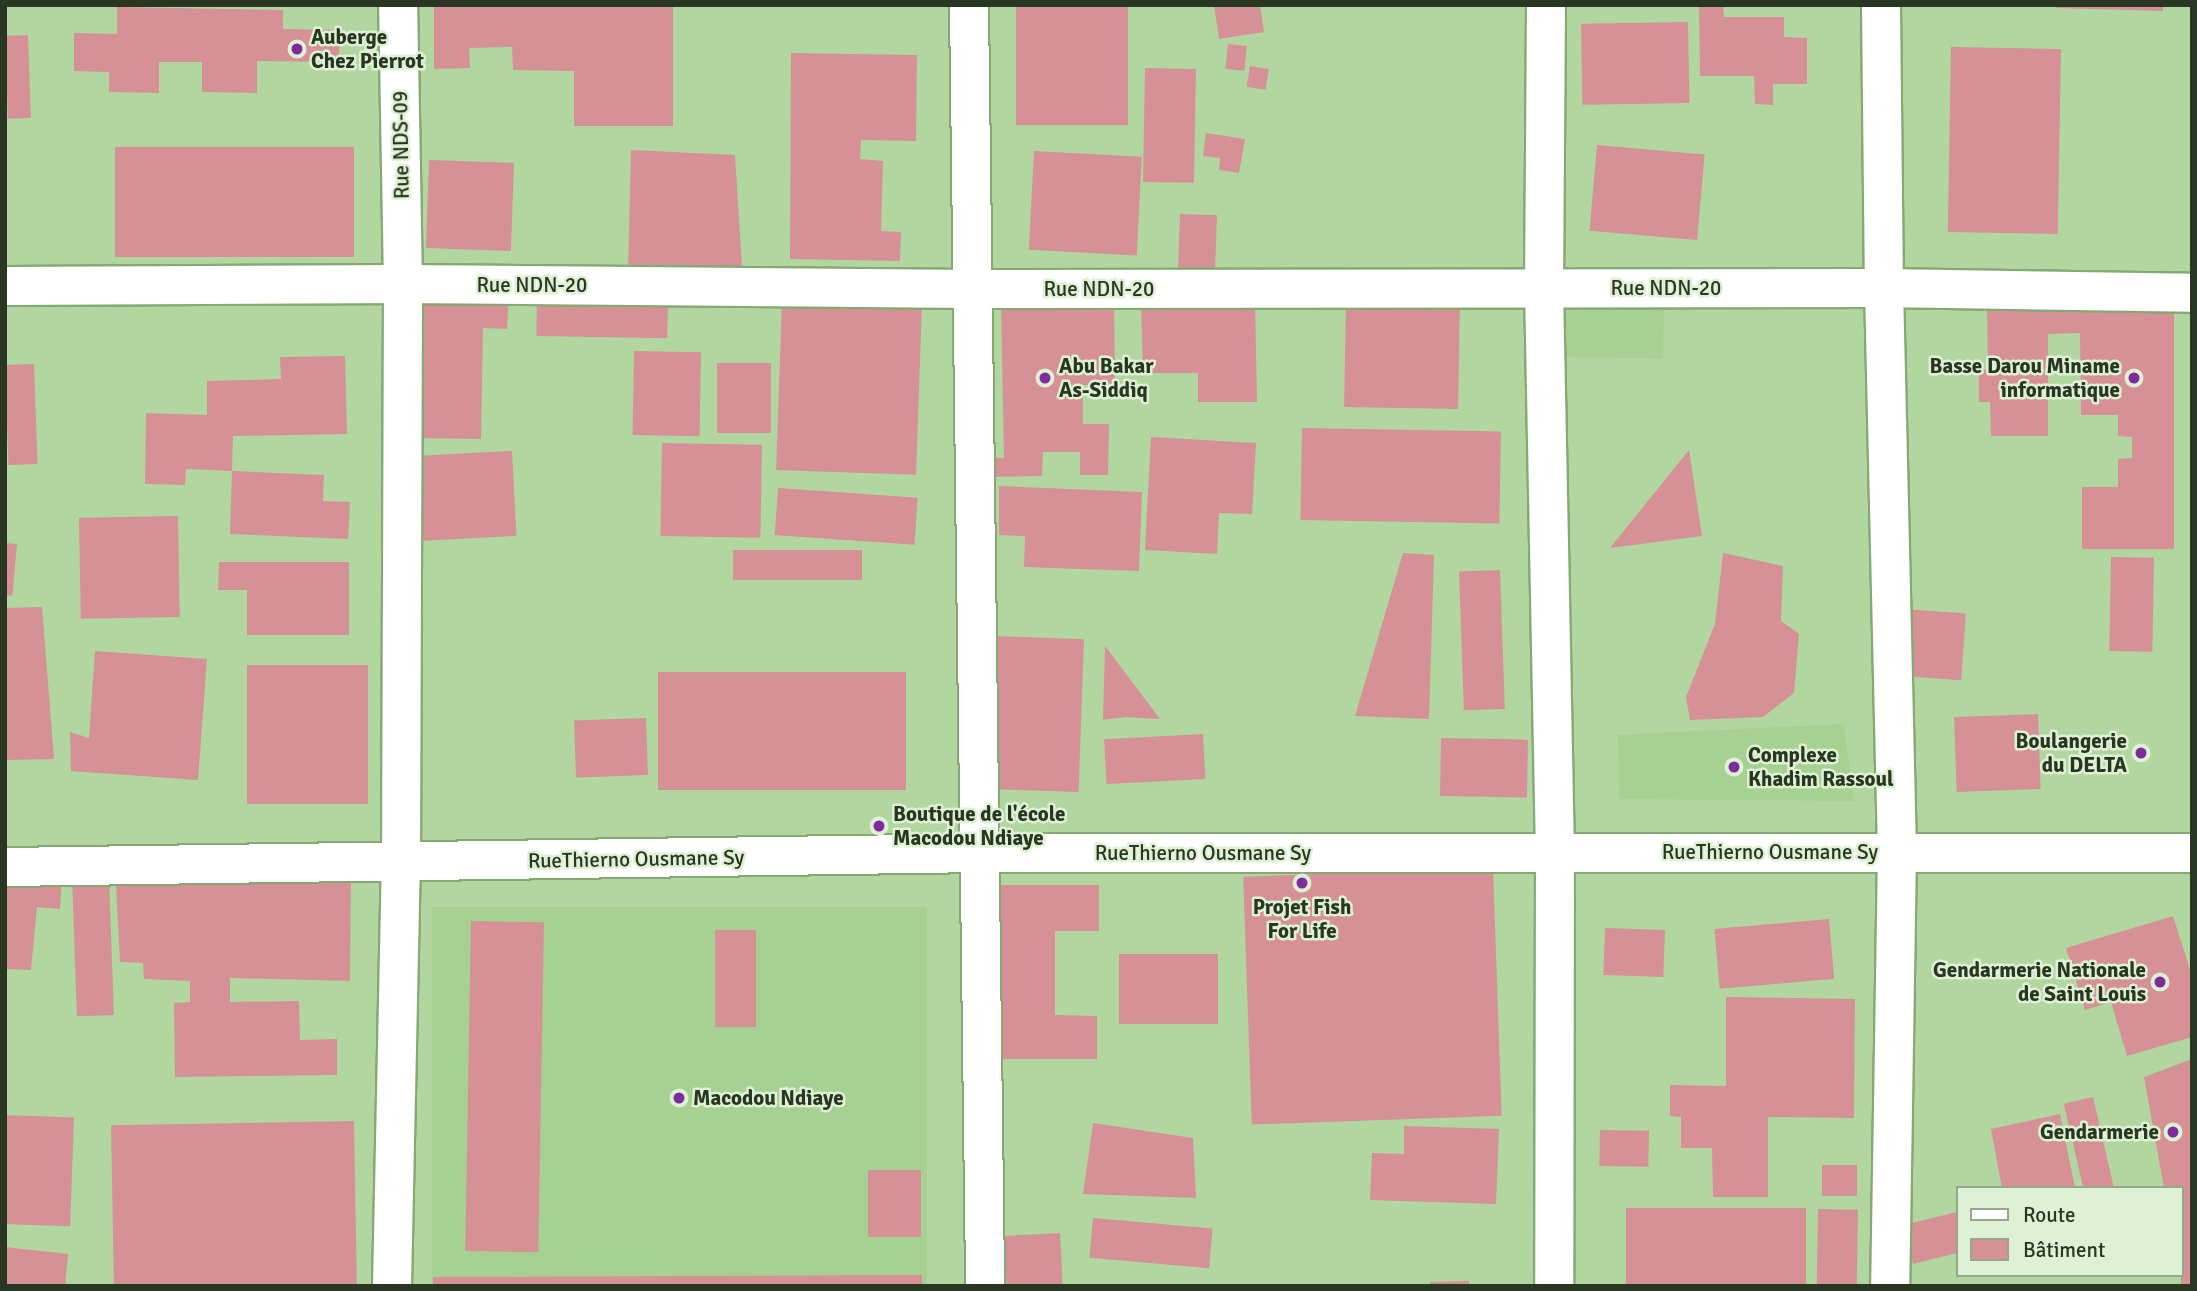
<!DOCTYPE html>
<meta charset="utf-8">
<style>
body{margin:0}
#map{position:relative;width:2197px;height:1291px;overflow:hidden;background:#b2d6a0;font-family:Signika,sans-serif}
div>[style]{position:absolute}
[style*='--x']{left:calc(var(--x)*1px);top:calc(var(--y)*1px);width:calc(var(--w)*1px);rotate:calc(var(--a)*1deg)}
.built>*{inset:0;background:#a7d093;transform-origin:0 0}
.building>*{inset:0;background:#d59195;transform-origin:0 0}
.roads{filter:drop-shadow(2px 0 #86a974) drop-shadow(-2px 0 #86a974) drop-shadow(0 2px #86a974) drop-shadow(0 -2px #86a974)}
.street>*{height:38px;margin:-19px;padding:0 19px;transform-origin:19px;border-radius:19px;background:#fff}
.dots>*{width:19px;height:19px;translate:-50% -50%;box-sizing:border-box;border:4px solid #dff1d5;border-radius:50%}
span{translate:-50% -50%;white-space:nowrap;text-align:center;line-height:1.15;-webkit-text-stroke:5px #dff1d5;paint-order:stroke}
.poi-label{font-size:21px;color:#293722;font-weight:700}
.left{translate:0 -50%;text-align:left}
.right{translate:-100% -50%;text-align:right}
.street-label{font-size:21px;color:#293722}
.frame{position:absolute;inset:0;border:7px solid #293722;pointer-events:none}
.legend{position:absolute;left:1956px;top:1186px;width:228px;height:91px;box-sizing:border-box;background:#dff1d5;border:2px solid #96a78d;margin:0;padding:9px 12px;list-style:none;font-size:21px;color:#293722}
.legend li{display:flex;align-items:center;gap:14px;height:35px}
.legend b{width:35px;border:2px solid #96a78d}
</style>
<div id="map">
<div class="built">
<i style="left:1566px;top:306px;width:98px;height:51px;rotate:1deg"></i>
<i style="clip-path:polygon(1844px 724px,1854px 801px,1619px 799px,1618px 735px)"></i>
<i style="left:432px;top:907px;width:495px;height:379px"></i>
</div>
<div class="building">
<i style="clip-path:polygon(434px 5px,673px 5px,673px 126px,574px 126px,574px 71px,513px 70px,512px 47px,469px 48px,470px 68px,434px 69px)"></i>
<i style="left:1016px;top:5px;width:112px;height:120px"></i>
<i style="clip-path:polygon(1214px 5px,1260px 5px,1264px 32px,1219px 39px)"></i>
<i style="clip-path:polygon(1699px 5px,1723px 5px,1724px 17px,1784px 17px,1784px 37px,1807px 38px,1807px 84px,1773px 84px,1773px 105px,1755px 104px,1754px 76px,1700px 76px)"></i>
<i style="clip-path:polygon(2056px 5px,2163px 5px,2163px 11px,2056px 8px)"></i>
<i style="clip-path:polygon(117px 7px,283px 10px,283px 29px,340px 30px,339px 62px,257px 61px,257px 93px,202px 92px,202px 62px,159px 62px,159px 93px,109px 92px,109px 72px,74px 71px,74px 33px,117px 34px)"></i>
<i style="left:1688px;top:22px;width:81px;height:107px;rotate:89deg"></i>
<i style="left:28px;top:35px;width:83px;height:23px;rotate:88deg"></i>
<i style="left:1228px;top:44px;width:19px;height:25px;rotate:6deg"></i>
<i style="left:1951px;top:47px;width:110px;height:185px;rotate:1deg"></i>
<i style="clip-path:polygon(791px 53px,917px 55px,916px 141px,861px 140px,860px 159px,883px 161px,881px 231px,901px 232px,900px 261px,790px 259px)"></i>
<i style="left:1250px;top:66px;width:19px;height:21px;rotate:9deg"></i>
<i style="left:1145px;top:68px;width:51px;height:114px;rotate:1deg"></i>
<i style="clip-path:polygon(1206px 133px,1245px 139px,1239px 173px,1219px 170px,1220px 158px,1203px 156px)"></i>
<i style="left:1597px;top:145px;width:108px;height:86px;rotate:5deg"></i>
<i style="left:115px;top:147px;width:239px;height:110px"></i>
<i style="clip-path:polygon(631px 150px,735px 155px,742px 266px,628px 273px)"></i>
<i style="left:1034px;top:151px;width:108px;height:99px;rotate:3deg"></i>
<i style="left:429px;top:160px;width:85px;height:88px;rotate:2deg"></i>
<i style="left:1180px;top:214px;width:37px;height:59px;rotate:2deg"></i>
<i style="clip-path:polygon(418px 290px,509px 293px,507px 329px,483px 328px,481px 439px,415px 438px)"></i>
<i style="left:537px;top:297px;width:131px;height:39px;rotate:1deg"></i>
<i style="left:1346px;top:298px;width:114px;height:109px;rotate:1deg"></i>
<i style="clip-path:polygon(1255px 299px,1257px 402px,1198px 402px,1198px 373px,1143px 373px,1141px 301px)"></i>
<i style="left:782px;top:301px;width:140px;height:169px;rotate:2deg"></i>
<i style="clip-path:polygon(1114px 302px,1115px 385px,1083px 385px,1083px 424px,1109px 424px,1108px 475px,1080px 475px,1080px 452px,1043px 452px,1042px 476px,985px 477px,986px 457px,1004px 458px,1001px 305px)"></i>
<i style="clip-path:polygon(1987px 308px,2174px 308px,2174px 549px,2082px 549px,2082px 487px,2118px 487px,2118px 459px,2132px 458px,2132px 437px,2118px 436px,2118px 415px,2081px 415px,2080px 333px,2048px 334px,2048px 436px,1991px 436px,1990px 402px,1979px 402px,1979px 370px,1988px 370px)"></i>
<i style="left:634px;top:351px;width:67px;height:84px;rotate:1deg"></i>
<i style="clip-path:polygon(345px 356px,347px 434px,233px 436px,232px 471px,186px 469px,185px 485px,145px 484px,146px 413px,207px 415px,207px 381px,281px 379px,280px 357px)"></i>
<i style="left:717px;top:363px;width:54px;height:70px"></i>
<i style="left:34px;top:364px;width:100px;height:29px;rotate:88deg"></i>
<i style="left:1302px;top:428px;width:199px;height:92px;rotate:1deg"></i>
<i style="clip-path:polygon(1151px 437px,1256px 443px,1252px 514px,1219px 513px,1217px 554px,1145px 550px)"></i>
<i style="left:662px;top:443px;width:100px;height:93px;rotate:1deg"></i>
<i style="clip-path:polygon(1689px 450px,1702px 536px,1610px 548px)"></i>
<i style="left:512px;top:451px;width:85px;height:93px;rotate:87deg"></i>
<i style="clip-path:polygon(232px 471px,324px 475px,323px 501px,350px 502px,348px 539px,230px 534px)"></i>
<i style="clip-path:polygon(999px 486px,1142px 492px,1139px 571px,1024px 567px,1025px 536px,999px 535px)"></i>
<i style="left:778px;top:488px;width:140px;height:47px;rotate:4deg"></i>
<i style="left:178px;top:516px;width:101px;height:99px;rotate:89deg"></i>
<i style="left:5px;top:543px;width:12px;height:52px;rotate:5deg"></i>
<i style="left:733px;top:550px;width:129px;height:30px"></i>
<i style="clip-path:polygon(1403px 553px,1434px 555px,1429px 719px,1355px 716px)"></i>
<i style="clip-path:polygon(1723px 553px,1783px 566px,1781px 621px,1799px 634px,1794px 693px,1763px 717px,1690px 720px,1686px 697px,1715px 624px)"></i>
<i style="left:2111px;top:557px;width:43px;height:94px;rotate:1deg"></i>
<i style="clip-path:polygon(219px 562px,349px 562px,349px 635px,247px 635px,247px 590px,218px 590px)"></i>
<i style="left:1500px;top:570px;width:139px;height:41px;rotate:88deg"></i>
<i style="clip-path:polygon(42px 607px,54px 759px,5px 760px,5px 608px)"></i>
<i style="left:1902px;top:609px;width:64px;height:67px;rotate:4deg"></i>
<i style="left:992px;top:636px;width:92px;height:153px;rotate:2deg"></i>
<i style="clip-path:polygon(1105px 646px,1160px 719px,1125px 717px,1103px 720px)"></i>
<i style="clip-path:polygon(95px 651px,207px 659px,198px 780px,71px 771px,70px 732px,89px 738px)"></i>
<i style="left:247px;top:665px;width:121px;height:139px"></i>
<i style="left:906px;top:672px;width:118px;height:248px;rotate:90deg"></i>
<i style="left:2038px;top:714px;width:75px;height:84px;rotate:88deg"></i>
<i style="left:646px;top:718px;width:57px;height:72px;rotate:88deg"></i>
<i style="left:1203px;top:734px;width:45px;height:99px;rotate:87deg"></i>
<i style="left:1441px;top:738px;width:87px;height:58px;rotate:1deg"></i>
<i style="clip-path:polygon(115px 866px,351px 873px,350px 981px,230px 978px,230px 1002px,299px 1001px,300px 1040px,337px 1039px,337px 1075px,175px 1077px,174px 1003px,190px 1002px,190px 981px,144px 979px,143px 963px,120px 962px)"></i>
<i style="left:1493px;top:868px;width:248px;height:250px;rotate:88deg"></i>
<i style="clip-path:polygon(5px 872px,62px 877px,60px 909px,37px 907px,31px 970px,5px 969px)"></i>
<i style="left:109px;top:876px;width:139px;height:37px;rotate:88deg"></i>
<i style="clip-path:polygon(999px 885px,1099px 885px,1099px 931px,1055px 931px,1055px 1015px,1097px 1016px,1097px 1059px,999px 1059px)"></i>
<i style="clip-path:polygon(2173px 916px,2192px 976px,2192px 1037px,2127px 1056px,2111px 1002px,2085px 1010px,2066px 948px)"></i>
<i style="left:1829px;top:919px;width:60px;height:115px;rotate:85deg"></i>
<i style="left:471px;top:921px;width:73px;height:330px;rotate:1deg"></i>
<i style="left:1605px;top:928px;width:60px;height:47px;rotate:2deg"></i>
<i style="left:715px;top:930px;width:41px;height:97px"></i>
<i style="left:1119px;top:954px;width:99px;height:70px"></i>
<i style="clip-path:polygon(1726px 997px,1855px 999px,1854px 1118px,1768px 1117px,1768px 1197px,1713px 1197px,1712px 1148px,1681px 1148px,1681px 1117px,1670px 1116px,1670px 1085px,1726px 1086px)"></i>
<i style="clip-path:polygon(2192px 1059px,2192px 1286px,2181px 1286px,2181px 1188px,2164px 1188px,2144px 1077px)"></i>
<i style="left:2093px;top:1097px;width:93px;height:30px;rotate:77deg"></i>
<i style="clip-path:polygon(2060px 1114px,2075px 1188px,2002px 1188px,1991px 1129px)"></i>
<i style="left:5px;top:1115px;width:69px;height:109px;rotate:2deg"></i>
<i style="left:354px;top:1121px;width:165px;height:243px;rotate:89deg"></i>
<i style="clip-path:polygon(1093px 1123px,1193px 1138px,1196px 1198px,1083px 1194px)"></i>
<i style="clip-path:polygon(1404px 1126px,1499px 1129px,1496px 1204px,1370px 1200px,1372px 1153px,1404px 1154px)"></i>
<i style="left:1600px;top:1130px;width:49px;height:36px;rotate:1deg"></i>
<i style="left:1822px;top:1165px;width:35px;height:31px"></i>
<i style="left:868px;top:1170px;width:53px;height:67px"></i>
<i style="left:1626px;top:1208px;width:180px;height:78px"></i>
<i style="left:1818px;top:1209px;width:40px;height:77px;rotate:1deg"></i>
<i style="clip-path:polygon(1957px 1212px,1957px 1253px,1913px 1264px,1904px 1225px)"></i>
<i style="left:1093px;top:1218px;width:120px;height:40px;rotate:5deg"></i>
<i style="left:1060px;top:1233px;width:53px;height:56px;rotate:87deg"></i>
<i style="clip-path:polygon(5px 1247px,68px 1254px,65px 1286px,5px 1286px)"></i>
<i style="clip-path:polygon(922px 1275px,922px 1286px,433px 1286px,433px 1277px)"></i>
<i style="clip-path:polygon(1469px 1281px,1469px 1286px,1430px 1286px,1430px 1282px)"></i>
</div>
<div class="roads">
<div class="street">
<i style="--x:969;--y:5;--w:1281;--a:89.28"></i>
<i style="--x:1546;--y:5;--w:282;--a:90.4"></i>
<i style="--x:1544;--y:287;--w:566;--a:88.89"></i>
<i style="--x:1555;--y:853;--w:433;--a:90.1"></i>
<i style="--x:1881;--y:5;--w:283;--a:89.4"></i>
<i style="--x:1884;--y:288;--w:564;--a:88.68"></i>
<i style="--x:1897;--y:852;--w:434;--a:90.9"></i>
<i style="--x:5;--y:286;--w:398;--a:-0.3"></i>
<i style="--x:403;--y:284;--w:571;--a:0.5"></i>
<i style="--x:974;--y:289;--w:910;--a:-0.06"></i>
<i style="--x:1884;--y:288;--w:308;--a:0.9"></i>
<i style="--x:5;--y:867;--w:974;--a:-0.82"></i>
<i style="--x:979;--y:853;--w:1213;--a:0"></i>
<i style="--x:392;--y:1286;--w:423;--a:-88.8"></i>
<i style="--x:401;--y:863;--w:579;--a:-89.8"></i>
<i style="--x:403;--y:284;--w:279;--a:-91"></i>
</div>
</div>
<div class="dots">
<i style="left:297px;top:49px;background:#7e2c9c"></i>
<i style="left:1045px;top:378px;background:#7e2c9c"></i>
<i style="left:2134px;top:378px;background:#7e2c9c"></i>
<i style="left:2141px;top:753px;background:#7e2c9c"></i>
<i style="left:1734px;top:767px;background:#7e2c9c"></i>
<i style="left:879px;top:826px;background:#7e2c9c"></i>
<i style="left:1302px;top:883px;background:#7e2c9c"></i>
<i style="left:2160px;top:982px;background:#7e2c9c"></i>
<i style="left:679px;top:1098px;background:#7e2c9c"></i>
<i style="left:2173px;top:1132px;background:#7e2c9c"></i>
</div>
<div class="poi-label">
<span class="left" style="left:311px;top:49px">Auberge<br>Chez Pierrot</span>
<span class="left" style="left:1059px;top:378px">Abu Bakar<br>As-Siddiq</span>
<span class="right" style="left:2120px;top:378px">Basse Darou Miname<br>informatique</span>
<span class="right" style="left:2127px;top:753px">Boulangerie<br>du DELTA</span>
<span class="left" style="left:1748px;top:767px">Complexe<br>Khadim Rassoul</span>
<span class="left" style="left:893px;top:826px">Boutique de l'école<br>Macodou Ndiaye</span>
<span style="left:1302px;top:919px">Projet Fish<br>For Life</span>
<span class="right" style="left:2146px;top:982px">Gendarmerie Nationale<br>de Saint Louis</span>
<span class="left" style="left:693px;top:1098px">Macodou Ndiaye</span>
<span class="right" style="left:2159px;top:1132px">Gendarmerie</span>
</div>
<div class="street-label">
<span style="left:401px;top:145px;rotate:-91deg">Rue NDS-09</span>
<span style="left:532px;top:285px">Rue NDN-20</span>
<span style="left:1666px;top:288px">Rue NDN-20</span>
<span style="left:1099px;top:289px">Rue NDN-20</span>
<span style="left:1770px;top:852px">RueThierno Ousmane Sy</span>
<span style="left:1203px;top:853px">RueThierno Ousmane Sy</span>
<span style="left:636px;top:859px;rotate:-1deg">RueThierno Ousmane Sy</span>
</div>
<div class="frame"></div>
<ul class="legend">
<li><b style="height:9px;background:#fff"></b>Route</li>
<li><b style="height:19px;background:#d59195"></b>Bâtiment</li>
</ul>
</div>
